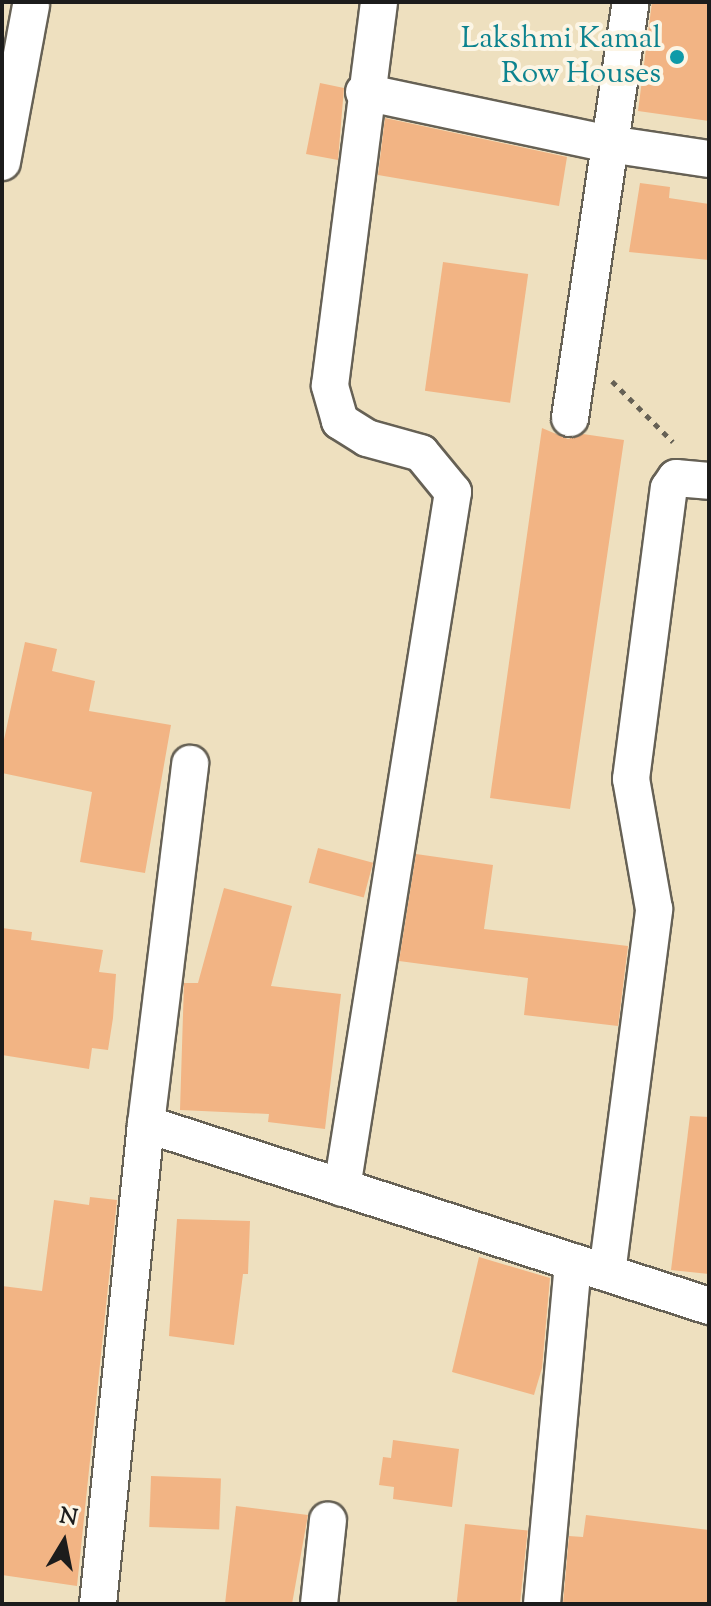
<!DOCTYPE html>
<style>
body{margin:0}
#map{position:relative;width:711px;height:1606px;overflow:hidden;background:#eee0bf;font-family:"Sorts Mill Goudy",serif}
div>[style]{position:absolute}
[style*='--x']{left:calc(var(--x)*1px);top:calc(var(--y)*1px);width:calc(var(--w)*1px);rotate:calc(var(--a)*1deg)}
.building>*{inset:0;background:#f2b484;transform-origin:0 0}
.path>*{height:5px;margin-top:-2.5px;transform-origin:0;background:repeating-linear-gradient(90deg,#666155 0 6px,transparent 0 12px)}
.roads{filter:drop-shadow(2px 0 #666155) drop-shadow(-2px 0 #666155) drop-shadow(0 2px #666155) drop-shadow(0 -2px #666155)}
.minor>*{height:36px;margin:-18px;padding:0 18px;transform-origin:18px;border-radius:18px;background:#fff}
.dots>*{width:22px;height:22px;translate:-50% -50%;box-sizing:border-box;border:4px solid #fcf5e5;border-radius:50%}
span{translate:-50% -50%;white-space:nowrap;text-align:center;line-height:1.15;-webkit-text-stroke:8px #fcf5e5;paint-order:stroke}
.culture-label{font-size:30px;color:#0d838f}
.right{translate:-100% -50%;text-align:right}
.frame{position:absolute;inset:0;border:4px solid #1c1c1c;pointer-events:none}
.north{position:absolute;left:24px;top:1502px;width:80px;height:80px;-webkit-text-stroke:6px #fcf5e5;paint-order:stroke;rotate:10deg;font-size:22px;font-weight:700;line-height:32px;text-align:center;color:#1c1c1c}
.north::after{content:'';display:block;margin:auto;width:28px;height:36px;background:#1c1c1c;clip-path:polygon(50% 0,100% 100%,50% 72%,0 100%)}
</style>
<div id="map">
<div class="building">
<i style="clip-path:polygon(652px 2px,709px 2px,709px 121px,638px 111px)"></i>
<i style="clip-path:polygon(320px 83px,344px 88px,338px 160px,306px 154px)"></i>
<i style="clip-path:polygon(385px 118px,567px 157px,559px 206px,378px 175px)"></i>
<i style="clip-path:polygon(640px 183px,670px 187px,669px 198px,709px 204px,709px 260px,629px 252px)"></i>
<i style="left:443px;top:262px;width:86px;height:130px;rotate:8deg"></i>
<i style="clip-path:polygon(542px 428px,568px 439px,583px 434px,624px 440px,570px 809px,490px 798px)"></i>
<i style="clip-path:polygon(25px 642px,57px 649px,52px 671px,95px 681px,89px 711px,171px 725px,145px 873px,80px 862px,92px 792px,2px 773px,2px 749px)"></i>
<i style="left:318px;top:848px;width:57px;height:36px;rotate:15deg"></i>
<i style="clip-path:polygon(416px 854px,493px 865px,484px 929px,628px 946px,618px 1026px,524px 1015px,528px 978px,399px 961px)"></i>
<i style="clip-path:polygon(224px 888px,292px 906px,271px 986px,341px 994px,325px 1129px,268px 1122px,269px 1114px,180px 1110px,184px 983px,198px 983px)"></i>
<i style="clip-path:polygon(2px 928px,32px 932px,31px 940px,103px 950px,99px 972px,116px 974px,113px 1018px,108px 1050px,92px 1048px,89px 1069px,2px 1055px)"></i>
<i style="clip-path:polygon(690px 1116px,709px 1117px,709px 1274px,671px 1270px)"></i>
<i style="clip-path:polygon(90px 1197px,117px 1200px,77px 1586px,2px 1575px,2px 1286px,42px 1291px,54px 1200px,89px 1205px)"></i>
<i style="clip-path:polygon(177px 1219px,250px 1221px,248px 1274px,243px 1274px,234px 1345px,169px 1336px)"></i>
<i style="clip-path:polygon(479px 1257px,550px 1278px,542px 1368px,534px 1395px,452px 1372px)"></i>
<i style="clip-path:polygon(393px 1440px,459px 1449px,452px 1507px,393px 1499px,394px 1487px,379px 1485px,383px 1457px,391px 1458px)"></i>
<i style="left:151px;top:1476px;width:70px;height:51px;rotate:2deg"></i>
<i style="clip-path:polygon(236px 1506px,308px 1515px,292px 1604px,225px 1604px)"></i>
<i style="clip-path:polygon(586px 1515px,709px 1530px,709px 1604px,563px 1604px,569px 1536px,583px 1537px)"></i>
<i style="left:465px;top:1524px;width:63px;height:80px;rotate:6deg"></i>
</div>
<div class="path">
<i style="--x:612;--y:381;--w:86;--a:45"></i>
</div>
<div class="roads">
<div class="minor">
<i style="--x:364;--y:92;--w:250;--a:12"></i>
<i style="--x:609;--y:144;--w:101;--a:8.5"></i>
<i style="--x:2;--y:162;--w:159;--a:-79.5"></i>
<i style="--x:570;--y:418;--w:420;--a:-81.7"></i>
<i style="--x:146;--y:1124;--w:592;--a:17.91"></i>
<i style="--x:342;--y:1188;--w:705;--a:-80.94"></i>
<i style="--x:453;--y:492;--w:50;--a:-129.4"></i>
<i style="--x:421;--y:453;--w:56;--a:-164.5"></i>
<i style="--x:367;--y:438;--w:32;--a:-148"></i>
<i style="--x:340;--y:421;--w:37;--a:-106"></i>
<i style="--x:330;--y:385;--w:386;--a:-82.7"></i>
<i style="--x:607;--y:1273;--w:367;--a:-82.6"></i>
<i style="--x:654;--y:909;--w:132;--a:-100"></i>
<i style="--x:631;--y:779;--w:293;--a:-82.6"></i>
<i style="--x:669;--y:488;--w:12;--a:-55"></i>
<i style="--x:676;--y:478;--w:33;--a:5"></i>
<i style="--x:98;--y:1604;--w:482;--a:-84.3"></i>
<i style="--x:146;--y:1124;--w:363;--a:-83"></i>
<i style="--x:319;--y:1604;--w:84;--a:-83.9"></i>
<i style="--x:542;--y:1604;--w:343;--a:-84.8"></i>
</div>
</div>
<div class="dots">
<i style="left:677px;top:57px;background:#0f9aa8"></i>
</div>
<div class="culture-label">
<span class="right" style="left:661px;top:57px">Lakshmi Kamal<br>Row Houses</span>
</div>
<div class="frame"></div>
<div class="north">N</div>
</div>
